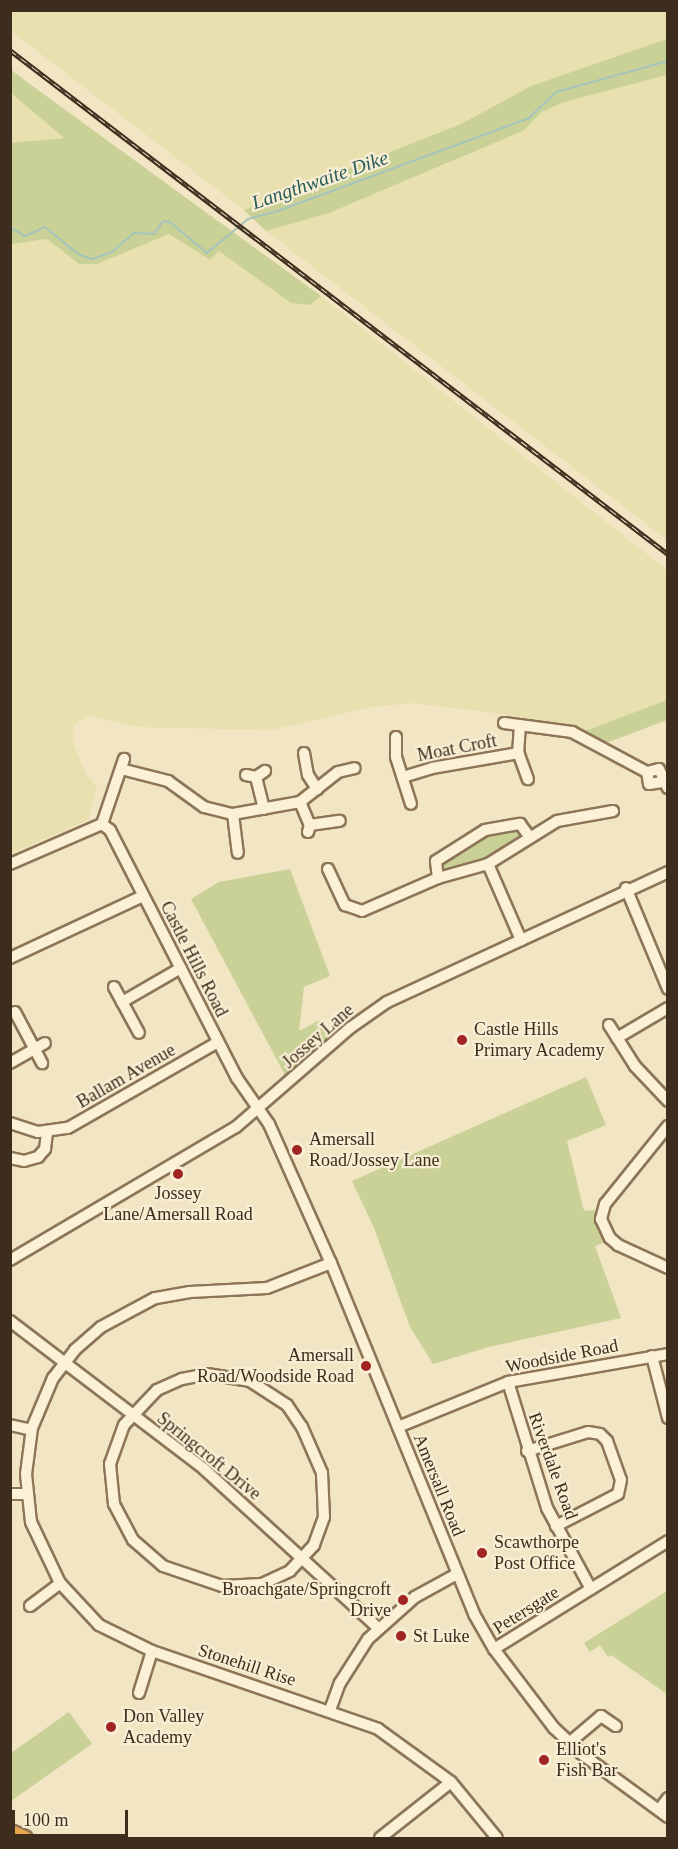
<!DOCTYPE html>
<style>
body{margin:0}
#map{position:relative;width:678px;height:1849px;overflow:hidden;background:#f1e5c3;font-family:"Times New Roman",serif}
div>[style]{position:absolute}
[style*='--x']{left:calc(var(--x)*1px);top:calc(var(--y)*1px);width:calc(var(--w)*1px);rotate:calc(var(--a)*1deg)}
.farmland>*{inset:0;background:#e8e0af}
.green>*{inset:0;background:#c9d196}
.stream>*{height:2px;margin:-1px;padding:0 1px;transform-origin:1px;border-radius:1px;background:#a5c4bc}
.roads{filter:drop-shadow(2px 0 #8d7558) drop-shadow(-2px 0 #8d7558) drop-shadow(0 2px #8d7558) drop-shadow(0 -2px #8d7558)}
.minor>*{height:10px;margin:-5px;padding:0 5px;transform-origin:5px;border-radius:5px;background:#fbf1d7}
.highway>*{height:15px;margin:-7.5px;padding:0 7.5px;transform-origin:7.5px;border-radius:7.5px;background:#e7a74d}
.rail>*{height:4.5px;margin-top:-2.25px;transform-origin:0;background:repeating-linear-gradient(90deg,#f8eed3 0 7px,#3c2d1d 0 14px);box-sizing:border-box;border-block:2px solid #3c2d1d}
.dots>*{width:16px;height:16px;translate:-50% -50%;box-sizing:border-box;border:3px solid #f8eed3;border-radius:50%}
span{translate:-50% -50%;white-space:nowrap;text-align:center;line-height:1.15;-webkit-text-stroke:4.5px #f8eed3;paint-order:stroke}
.street-label{font-size:18px;color:#3c2d1d}
.poi-label{font-size:18px;color:#3c2d1d}
.left{translate:0 -50%;text-align:left}
.right{translate:-100% -50%;text-align:right}
.water-label{font-size:20px;color:#2b5d5b;font-style:italic}
.frame{position:absolute;inset:0;border:12px solid #3c2d1d;pointer-events:none}
.scale{position:absolute;left:12px;top:1810px;width:116px;height:27px;box-sizing:border-box;border:3px solid #3c2d1d;border-top:0;padding-left:8px;font-size:18px;line-height:21px;white-space:nowrap;color:#3c2d1d;-webkit-text-stroke:4px #f8eed3;paint-order:stroke}
</style>
<div id="map">
<div class="farmland">
<i style="clip-path:polygon(667px 10px,668px 39px,531px 86px,461px 124px,244px 210px,11px 31px,10px 11px)"></i>
<i style="clip-path:polygon(667px 75px,667px 540px,266px 231px,329px 213px,449px 163px,523px 131px,542px 112px,564px 102px)"></i>
<i style="clip-path:polygon(11px 93px,65px 138px,11px 143px)"></i>
<i style="clip-path:polygon(169px 234px,210px 260px,219px 251px,291px 303px,310px 305px,321px 296px,667px 570px,667px 700px,580px 733px,562px 725px,503px 714px,412px 703px,372px 707px,271px 730px,139px 727px,89px 716px,74px 725px,73px 744px,86px 774px,97px 788px,88px 820px,11px 853px,10px 244px,47px 239px,79px 264px,97px 264px)"></i>
</div>
<div class="green">
<i style="clip-path:polygon(667px 39px,667px 75px,564px 102px,542px 112px,523px 131px,329px 213px,266px 231px,244px 210px,461px 124px,531px 86px)"></i>
<i style="clip-path:polygon(10px 69px,27px 82px,321px 296px,310px 305px,291px 303px,219px 251px,210px 260px,169px 234px,97px 264px,79px 264px,47px 239px,11px 244px,11px 143px,64px 138px,11px 93px)"></i>
<i style="clip-path:polygon(667px 700px,667px 720px,606px 743px,585px 731px)"></i>
<i style="clip-path:polygon(517px 826px,521px 836px,485px 861px,443px 873px,438px 862px,469px 840px)"></i>
<i style="clip-path:polygon(290px 869px,330px 976px,304px 987px,299px 1031px,318px 1021px,334px 1035px,285px 1075px,191px 899px,219px 882px)"></i>
<i style="clip-path:polygon(586px 1077px,606px 1125px,567px 1141px,584px 1211px,595px 1210px,596px 1226px,605px 1242px,595px 1246px,621px 1318px,489px 1347px,433px 1364px,410px 1327px,374px 1228px,352px 1181px)"></i>
<i style="clip-path:polygon(667px 1591px,667px 1694px,611px 1655px,608px 1657px,600px 1645px,590px 1652px,584px 1643px)"></i>
<i style="clip-path:polygon(69px 1712px,92px 1744px,11px 1801px,11px 1753px)"></i>
</div>
<div class="stream">
<i style="--x:10;--y:227;--w:17;--a:31"></i>
<i style="--x:25;--y:236;--w:22;--a:-24"></i>
<i style="--x:45;--y:227;--w:43;--a:39.3"></i>
<i style="--x:78;--y:254;--w:15;--a:20"></i>
<i style="--x:92;--y:259;--w:21;--a:-19"></i>
<i style="--x:112;--y:252;--w:29;--a:-41"></i>
<i style="--x:134;--y:233;--w:20;--a:3"></i>
<i style="--x:154;--y:234;--w:16;--a:-55"></i>
<i style="--x:163;--y:221;--w:7;--a:8"></i>
<i style="--x:170;--y:222;--w:48;--a:40"></i>
<i style="--x:207;--y:253;--w:53;--a:-39.7"></i>
<i style="--x:248;--y:219;--w:31;--a:-15"></i>
<i style="--x:278;--y:211;--w:268;--a:-20.3"></i>
<i style="--x:529;--y:118;--w:37;--a:-44"></i>
<i style="--x:556;--y:92;--w:116;--a:-15.5"></i>
</div>
<div class="roads">
<div class="minor">
<i style="--x:504;--y:723;--w:69;--a:7.5"></i>
<i style="--x:572;--y:732;--w:85;--a:28.1"></i>
<i style="--x:520;--y:725;--w:27;--a:94"></i>
<i style="--x:518;--y:752;--w:29;--a:70"></i>
<i style="--x:396;--y:737;--w:20;--a:90"></i>
<i style="--x:396;--y:757;--w:49;--a:72.3"></i>
<i style="--x:304;--y:753;--w:22;--a:80"></i>
<i style="--x:308;--y:775;--w:17;--a:57"></i>
<i style="--x:121;--y:769;--w:49;--a:14.3"></i>
<i style="--x:168;--y:781;--w:44;--a:35.8"></i>
<i style="--x:204;--y:807;--w:30;--a:14"></i>
<i style="--x:233;--y:814;--w:68;--a:-10.2"></i>
<i style="--x:300;--y:802;--w:48;--a:-38.3"></i>
<i style="--x:338;--y:772;--w:17;--a:-13"></i>
<i style="--x:246;--y:775;--w:10;--a:11"></i>
<i style="--x:256;--y:777;--w:11;--a:-34"></i>
<i style="--x:256;--y:777;--w:33;--a:76"></i>
<i style="--x:403;--y:777;--w:30;--a:-17"></i>
<i style="--x:432;--y:768;--w:88;--a:-9.8"></i>
<i style="--x:662;--y:782;--w:13;--a:171"></i>
<i style="--x:649;--y:784;--w:12;--a:-99"></i>
<i style="--x:647;--y:772;--w:12;--a:-14"></i>
<i style="--x:659;--y:769;--w:21;--a:65"></i>
<i style="--x:300;--y:802;--w:25;--a:67"></i>
<i style="--x:233;--y:814;--w:39;--a:83"></i>
<i style="--x:102;--y:824;--w:10;--a:37"></i>
<i style="--x:110;--y:830;--w:279;--a:62.9"></i>
<i style="--x:237;--y:1078;--w:56;--a:55.2"></i>
<i style="--x:269;--y:1124;--w:152;--a:66"></i>
<i style="--x:331;--y:1263;--w:379;--a:67.8"></i>
<i style="--x:474;--y:1614;--w:40;--a:60.3"></i>
<i style="--x:494;--y:1649;--w:99;--a:52.8"></i>
<i style="--x:554;--y:1728;--w:40;--a:43"></i>
<i style="--x:583;--y:1755;--w:105;--a:36.1"></i>
<i style="--x:102;--y:824;--w:69;--a:-71.3"></i>
<i style="--x:308;--y:832;--w:7;--a:-74"></i>
<i style="--x:310;--y:825;--w:30;--a:-8"></i>
<i style="--x:10;--y:864;--w:100;--a:-23.5"></i>
<i style="--x:488;--y:864;--w:83;--a:66.5"></i>
<i style="--x:328;--y:869;--w:40;--a:65"></i>
<i style="--x:345;--y:905;--w:18;--a:19"></i>
<i style="--x:362;--y:911;--w:83;--a:-23.5"></i>
<i style="--x:438;--y:878;--w:52;--a:-15.6"></i>
<i style="--x:488;--y:864;--w:81;--a:-31.9"></i>
<i style="--x:557;--y:821;--w:57;--a:-10.1"></i>
<i style="--x:438;--y:878;--w:17;--a:-97"></i>
<i style="--x:436;--y:861;--w:58;--a:-32.3"></i>
<i style="--x:485;--y:830;--w:36;--a:-10"></i>
<i style="--x:520;--y:824;--w:15;--a:53"></i>
<i style="--x:626;--y:888;--w:109;--a:67.4"></i>
<i style="--x:10;--y:958;--w:147;--a:-25"></i>
<i style="--x:114;--y:987;--w:52;--a:61.5"></i>
<i style="--x:122;--y:1002;--w:68;--a:-30"></i>
<i style="--x:15;--y:1012;--w:58;--a:62.1"></i>
<i style="--x:609;--y:1025;--w:49;--a:57.6"></i>
<i style="--x:635;--y:1066;--w:48;--a:46.7"></i>
<i style="--x:617;--y:1038;--w:59;--a:-30.5"></i>
<i style="--x:10;--y:1063;--w:40;--a:-29.7"></i>
<i style="--x:10;--y:1123;--w:29;--a:18"></i>
<i style="--x:38;--y:1132;--w:30;--a:-8"></i>
<i style="--x:68;--y:1128;--w:173;--a:-29.8"></i>
<i style="--x:668;--y:1126;--w:100;--a:128.9"></i>
<i style="--x:605;--y:1204;--w:16;--a:105"></i>
<i style="--x:601;--y:1219;--w:21;--a:65"></i>
<i style="--x:610;--y:1238;--w:11;--a:41"></i>
<i style="--x:618;--y:1245;--w:55;--a:24.7"></i>
<i style="--x:10;--y:1158;--w:14;--a:12"></i>
<i style="--x:24;--y:1161;--w:15;--a:-16"></i>
<i style="--x:38;--y:1157;--w:11;--a:-49"></i>
<i style="--x:45;--y:1149;--w:17;--a:-83"></i>
<i style="--x:10;--y:1260;--w:262;--a:-30.5"></i>
<i style="--x:236;--y:1127;--w:151;--a:-41"></i>
<i style="--x:350;--y:1028;--w:45;--a:-35.1"></i>
<i style="--x:387;--y:1002;--w:310;--a:-24.8"></i>
<i style="--x:331;--y:1263;--w:69;--a:158.7"></i>
<i style="--x:267;--y:1288;--w:77;--a:177"></i>
<i style="--x:190;--y:1292;--w:36;--a:170"></i>
<i style="--x:155;--y:1298;--w:61;--a:151.8"></i>
<i style="--x:101;--y:1327;--w:35;--a:139"></i>
<i style="--x:75;--y:1350;--w:36;--a:128"></i>
<i style="--x:53;--y:1378;--w:54;--a:112.8"></i>
<i style="--x:32;--y:1428;--w:46;--a:97.4"></i>
<i style="--x:26;--y:1474;--w:48;--a:84.1"></i>
<i style="--x:31;--y:1522;--w:68;--a:64.6"></i>
<i style="--x:60;--y:1583;--w:57;--a:47.1"></i>
<i style="--x:99;--y:1625;--w:59;--a:26.1"></i>
<i style="--x:152;--y:1651;--w:239;--a:19"></i>
<i style="--x:378;--y:1729;--w:90;--a:36"></i>
<i style="--x:451;--y:1782;--w:72;--a:50.6"></i>
<i style="--x:10;--y:1321;--w:244;--a:37.3"></i>
<i style="--x:204;--y:1469;--w:236;--a:42.4"></i>
<i style="--x:652;--y:1356;--w:64;--a:75.5"></i>
<i style="--x:207;--y:1374;--w:44;--a:9.2"></i>
<i style="--x:250;--y:1381;--w:44;--a:33"></i>
<i style="--x:287;--y:1405;--w:27;--a:56"></i>
<i style="--x:302;--y:1427;--w:50;--a:66.5"></i>
<i style="--x:322;--y:1473;--w:44;--a:87.4"></i>
<i style="--x:324;--y:1517;--w:30;--a:110"></i>
<i style="--x:314;--y:1545;--w:35;--a:133"></i>
<i style="--x:290;--y:1571;--w:31;--a:155"></i>
<i style="--x:262;--y:1584;--w:40;--a:177.1"></i>
<i style="--x:222;--y:1586;--w:62;--a:-161.3"></i>
<i style="--x:163;--y:1566;--w:40;--a:-139"></i>
<i style="--x:133;--y:1540;--w:41;--a:-117.8"></i>
<i style="--x:114;--y:1504;--w:40;--a:-95.7"></i>
<i style="--x:110;--y:1464;--w:41;--a:-70.3"></i>
<i style="--x:124;--y:1425;--w:48;--a:-46.7"></i>
<i style="--x:157;--y:1390;--w:27;--a:-24"></i>
<i style="--x:182;--y:1379;--w:25;--a:-11"></i>
<i style="--x:508;--y:1382;--w:132;--a:72.8"></i>
<i style="--x:547;--y:1508;--w:92;--a:61.5"></i>
<i style="--x:10;--y:1425;--w:22;--a:13"></i>
<i style="--x:398;--y:1427;--w:119;--a:-22.2"></i>
<i style="--x:508;--y:1382;--w:162;--a:-9.9"></i>
<i style="--x:527;--y:1451;--w:64;--a:-17.3"></i>
<i style="--x:588;--y:1432;--w:12;--a:9"></i>
<i style="--x:600;--y:1434;--w:10;--a:45"></i>
<i style="--x:607;--y:1441;--w:41;--a:70.3"></i>
<i style="--x:621;--y:1480;--w:14;--a:102"></i>
<i style="--x:618;--y:1494;--w:70;--a:152.7"></i>
<i style="--x:10;--y:1494;--w:16;--a:0"></i>
<i style="--x:30;--y:1606;--w:38;--a:-37"></i>
<i style="--x:494;--y:1649;--w:205;--a:-31.8"></i>
<i style="--x:139;--y:1693;--w:44;--a:-72.8"></i>
<i style="--x:330;--y:1710;--w:29;--a:-70"></i>
<i style="--x:340;--y:1683;--w:52;--a:-57.5"></i>
<i style="--x:368;--y:1639;--w:63;--a:-41.8"></i>
<i style="--x:415;--y:1597;--w:48;--a:-28.7"></i>
<i style="--x:569;--y:1743;--w:42;--a:-40.2"></i>
<i style="--x:601;--y:1716;--w:18;--a:34"></i>
<i style="--x:659;--y:1810;--w:15;--a:-53"></i>
<i style="--x:380;--y:1838;--w:90;--a:-38.3"></i>
</div>
<div class="highway">
<i style="--x:10;--y:1832;--w:15;--a:23"></i>
</div>
</div>
<div class="rail">
<i style="--x:10;--y:50;--w:829;--a:37.45"></i>
</div>
<div class="dots">
<i style="left:462px;top:1040px;background:#a12523"></i>
<i style="left:297px;top:1150px;background:#a12523"></i>
<i style="left:178px;top:1174px;background:#a12523"></i>
<i style="left:366px;top:1366px;background:#a12523"></i>
<i style="left:482px;top:1553px;background:#a12523"></i>
<i style="left:403px;top:1600px;background:#a12523"></i>
<i style="left:401px;top:1636px;background:#a12523"></i>
<i style="left:111px;top:1727px;background:#a12523"></i>
<i style="left:544px;top:1760px;background:#a12523"></i>
</div>
<div class="street-label">
<span style="left:457px;top:748px;rotate:-11deg">Moat Croft</span>
<span style="left:194px;top:959px;rotate:63deg">Castle Hills Road</span>
<span style="left:318px;top:1036px;rotate:-41deg">Jossey Lane</span>
<span style="left:126px;top:1076px;rotate:-30deg">Ballam Avenue</span>
<span style="left:562px;top:1356px;rotate:-11deg">Woodside Road</span>
<span style="left:209px;top:1456px;rotate:39deg">Springcroft Drive</span>
<span style="left:553px;top:1466px;rotate:70deg">Riverdale Road</span>
<span style="left:439px;top:1485px;rotate:68deg">Amersall Road</span>
<span style="left:526px;top:1610px;rotate:-32deg">Petersgate</span>
<span style="left:247px;top:1665px;rotate:18deg">Stonehill Rise</span>
</div>
<div class="poi-label">
<span class="left" style="left:474px;top:1040px">Castle Hills<br>Primary Academy</span>
<span class="left" style="left:309px;top:1150px">Amersall<br>Road/Jossey Lane</span>
<span style="left:178px;top:1204px">Jossey<br>Lane/Amersall Road</span>
<span class="right" style="left:354px;top:1366px">Amersall<br>Road/Woodside Road</span>
<span class="left" style="left:494px;top:1553px">Scawthorpe<br>Post Office</span>
<span class="right" style="left:391px;top:1600px">Broachgate/Springcroft<br>Drive</span>
<span class="left" style="left:413px;top:1636px">St Luke</span>
<span class="left" style="left:123px;top:1727px">Don Valley<br>Academy</span>
<span class="left" style="left:556px;top:1760px">Elliot's<br>Fish Bar</span>
</div>
<div class="water-label">
<span style="left:320px;top:180px;rotate:-19deg">Langthwaite Dike</span>
</div>
<div class="frame"></div>
<div class="scale">100 m</div>
</div>
